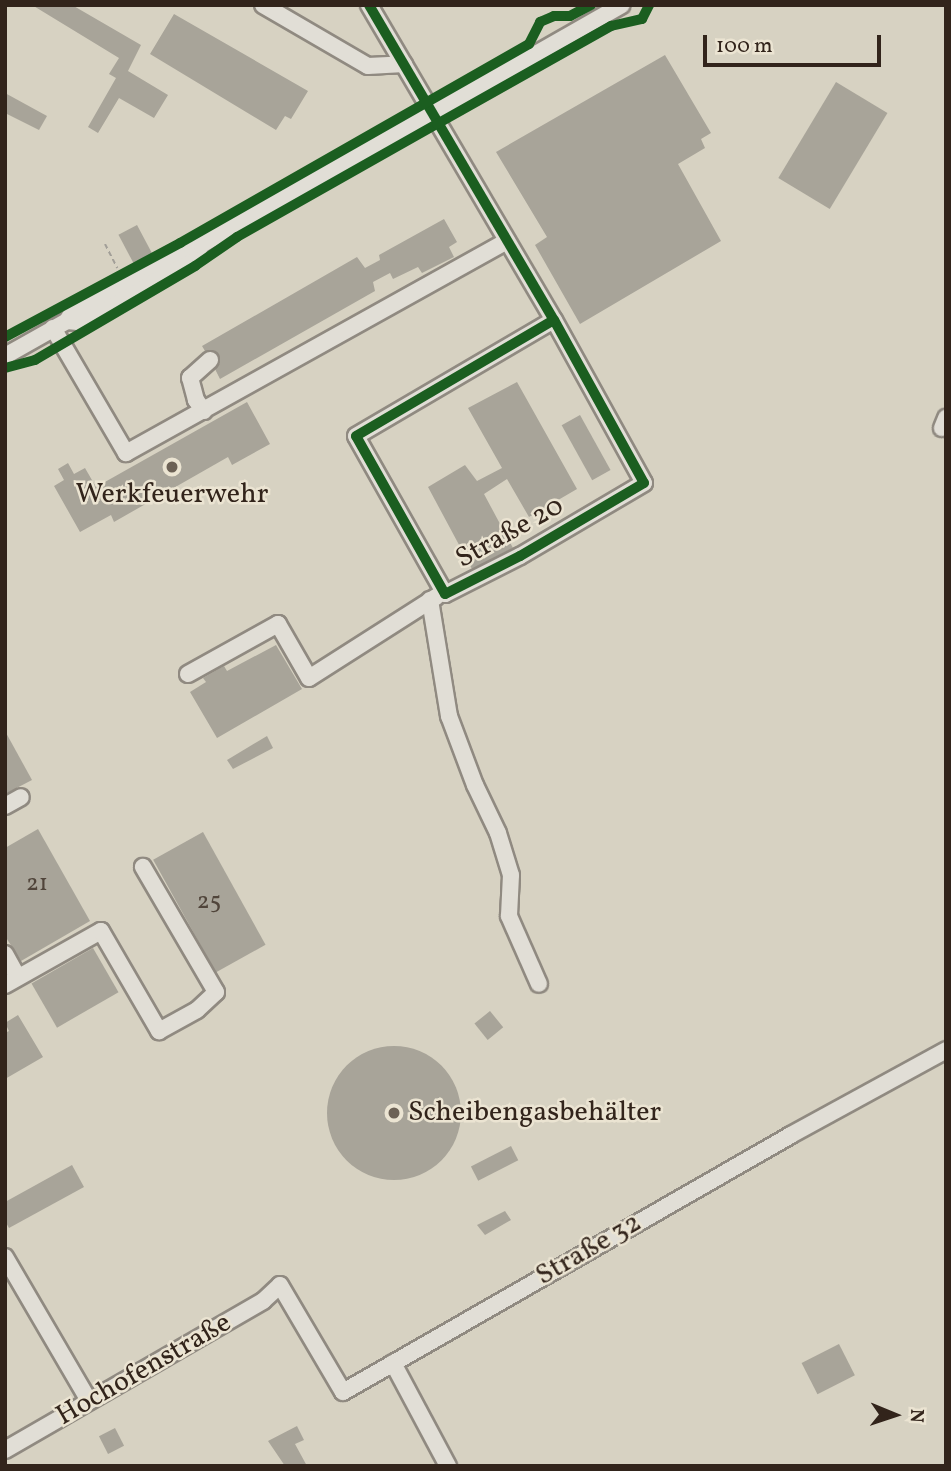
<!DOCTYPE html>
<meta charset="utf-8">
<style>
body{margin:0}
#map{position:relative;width:951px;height:1471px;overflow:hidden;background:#d7d2c2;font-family:Vollkorn,serif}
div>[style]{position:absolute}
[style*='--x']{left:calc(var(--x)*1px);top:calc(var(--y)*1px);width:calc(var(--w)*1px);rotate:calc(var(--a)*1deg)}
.building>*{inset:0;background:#a8a499;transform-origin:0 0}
.round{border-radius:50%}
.path>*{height:2px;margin-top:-1px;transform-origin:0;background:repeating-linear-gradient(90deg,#a29f98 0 5px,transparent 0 8.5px)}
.roads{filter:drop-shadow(2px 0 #908a81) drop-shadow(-2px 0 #908a81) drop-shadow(0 2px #908a81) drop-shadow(0 -2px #908a81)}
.minor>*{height:16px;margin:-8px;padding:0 8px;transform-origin:8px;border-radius:8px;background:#e1ded6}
.cycleway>*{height:10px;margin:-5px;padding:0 5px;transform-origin:5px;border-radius:5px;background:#1b5e20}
.dots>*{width:19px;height:19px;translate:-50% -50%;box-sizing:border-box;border:4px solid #ebe4d2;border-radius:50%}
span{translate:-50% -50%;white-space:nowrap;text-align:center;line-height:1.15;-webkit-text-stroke:5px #ebe4d2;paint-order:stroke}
.number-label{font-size:24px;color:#50443a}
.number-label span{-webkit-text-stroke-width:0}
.poi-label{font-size:28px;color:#32241b}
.left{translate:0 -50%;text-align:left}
.street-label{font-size:28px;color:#32241b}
.frame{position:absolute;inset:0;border:7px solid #32241b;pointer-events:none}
.north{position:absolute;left:860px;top:1380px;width:70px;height:70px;-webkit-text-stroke:5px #ebe4d2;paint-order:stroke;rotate:92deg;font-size:19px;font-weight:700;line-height:28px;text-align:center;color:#32241b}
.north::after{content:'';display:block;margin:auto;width:24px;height:32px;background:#32241b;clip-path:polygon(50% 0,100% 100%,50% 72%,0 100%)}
.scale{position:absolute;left:703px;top:35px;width:178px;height:32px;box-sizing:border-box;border:4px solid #32241b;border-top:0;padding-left:9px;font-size:21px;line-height:24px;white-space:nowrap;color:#32241b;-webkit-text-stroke:5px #ebe4d2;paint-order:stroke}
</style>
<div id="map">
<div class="building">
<i style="clip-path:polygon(32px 5px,72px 5px,141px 45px,128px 71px,168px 95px,154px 118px,119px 98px,98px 133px,88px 127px,116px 78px,109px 74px,119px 58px)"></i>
<i style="clip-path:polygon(174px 14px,308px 91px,291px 119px,285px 116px,276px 130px,150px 54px)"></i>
<i style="clip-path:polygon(665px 55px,711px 133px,701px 139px,705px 148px,678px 164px,721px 241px,580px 324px,535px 245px,547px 237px,496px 152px)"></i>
<i style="left:836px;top:82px;width:60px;height:112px;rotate:31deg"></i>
<i style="clip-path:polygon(5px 93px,47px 116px,39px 130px,5px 113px)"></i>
<i style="clip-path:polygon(444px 219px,457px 242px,449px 247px,454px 257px,422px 273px,418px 267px,393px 279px,390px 273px,373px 282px,375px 291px,220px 379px,215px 369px,220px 363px,218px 354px,205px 351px,202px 346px,357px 257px,365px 268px,380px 260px,379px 255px)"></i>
<i style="left:137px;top:225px;width:32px;height:21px;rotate:62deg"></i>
<i style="clip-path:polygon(517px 382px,577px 489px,529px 517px,507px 479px,484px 494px,513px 548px,472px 569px,428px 487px,465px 465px,477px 481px,502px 468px,468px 408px)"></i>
<i style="clip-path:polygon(247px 402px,270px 444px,232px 465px,228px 457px,114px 522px,111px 515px,80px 532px,54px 486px,64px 480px,58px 469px,68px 463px,74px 474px,85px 468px,96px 487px)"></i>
<i style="left:580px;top:415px;width:63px;height:21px;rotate:61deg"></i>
<i style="clip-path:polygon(276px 645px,302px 689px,217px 738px,190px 692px,206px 682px,203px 678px,224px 666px,227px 671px)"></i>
<i style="clip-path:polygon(5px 731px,32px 780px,5px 794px)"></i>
<i style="clip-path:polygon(267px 736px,273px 748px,233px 769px,227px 760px)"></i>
<i style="clip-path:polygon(38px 829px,90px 921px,21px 961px,5px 936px,5px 848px)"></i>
<i style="left:203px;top:832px;width:129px;height:57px;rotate:61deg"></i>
<i style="left:93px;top:948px;width:51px;height:71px;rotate:60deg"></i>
<i style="left:490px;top:1011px;width:21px;height:20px;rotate:51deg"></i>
<i style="clip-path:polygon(18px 1015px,43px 1057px,5px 1079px,5px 1033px,9px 1031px,5px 1023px)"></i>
<i class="round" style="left:327px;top:1046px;width:134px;height:134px"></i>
<i style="left:511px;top:1146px;width:16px;height:45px;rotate:63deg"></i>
<i style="clip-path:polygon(72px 1165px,84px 1187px,9px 1228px,5px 1221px,5px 1202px)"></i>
<i style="clip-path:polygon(505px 1211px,511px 1220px,485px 1235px,477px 1225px)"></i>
<i style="left:839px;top:1344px;width:35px;height:42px;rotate:63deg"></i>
<i style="clip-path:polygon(297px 1426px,304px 1440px,295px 1444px,307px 1466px,285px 1466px,268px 1441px)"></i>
<i style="left:115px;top:1428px;width:20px;height:18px;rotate:63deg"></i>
</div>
<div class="path">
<i style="--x:105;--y:244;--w:27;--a:63"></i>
</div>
<div class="roads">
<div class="minor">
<i style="--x:263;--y:5;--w:121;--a:30.2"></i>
<i style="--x:368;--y:66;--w:36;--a:-3"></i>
<i style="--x:369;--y:5;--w:365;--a:59.6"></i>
<i style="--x:554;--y:320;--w:186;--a:61.1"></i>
<i style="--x:644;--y:483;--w:144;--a:149.5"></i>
<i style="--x:520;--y:556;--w:84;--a:153.1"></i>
<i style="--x:445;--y:594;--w:181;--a:-119.4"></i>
<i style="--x:356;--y:436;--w:229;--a:-30.4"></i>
<i style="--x:67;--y:321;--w:11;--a:5"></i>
<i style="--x:78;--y:322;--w:87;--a:-29.5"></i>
<i style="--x:154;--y:279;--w:48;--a:-29.7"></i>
<i style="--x:196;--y:255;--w:11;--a:-63"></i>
<i style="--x:53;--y:328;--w:145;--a:59.7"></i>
<i style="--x:126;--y:453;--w:436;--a:-29.1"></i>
<i style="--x:5;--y:356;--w:71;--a:-29.4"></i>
<i style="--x:67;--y:321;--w:12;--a:-59"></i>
<i style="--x:73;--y:311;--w:87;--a:-30.4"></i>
<i style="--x:148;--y:267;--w:47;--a:-27.6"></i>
<i style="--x:190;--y:245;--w:11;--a:0"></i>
<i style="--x:201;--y:245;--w:484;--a:-29.7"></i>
<i style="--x:204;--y:411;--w:14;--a:-126"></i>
<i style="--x:196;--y:400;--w:23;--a:-105"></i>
<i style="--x:190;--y:378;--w:27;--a:-42"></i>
<i style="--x:942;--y:428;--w:11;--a:-68"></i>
<i style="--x:430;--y:600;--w:118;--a:80.7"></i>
<i style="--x:449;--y:716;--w:74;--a:69.4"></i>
<i style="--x:475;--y:785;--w:53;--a:64.4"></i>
<i style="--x:498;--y:833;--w:44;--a:72.8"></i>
<i style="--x:511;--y:875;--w:41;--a:92.8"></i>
<i style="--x:509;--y:916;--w:74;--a:66.2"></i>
<i style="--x:188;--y:674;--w:103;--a:-29.1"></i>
<i style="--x:278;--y:624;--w:62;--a:60.1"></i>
<i style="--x:309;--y:678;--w:151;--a:-32.5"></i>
<i style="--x:5;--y:806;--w:18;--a:-29"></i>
<i style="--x:5;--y:954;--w:26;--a:61"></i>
<i style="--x:5;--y:985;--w:110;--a:-29.4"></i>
<i style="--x:101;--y:931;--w:116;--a:59.9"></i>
<i style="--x:159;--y:1031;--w:43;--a:-28.9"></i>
<i style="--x:197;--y:1010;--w:26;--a:-43"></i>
<i style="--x:216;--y:992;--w:145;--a:-120.3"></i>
<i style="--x:5;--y:1257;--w:167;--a:59.7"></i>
<i style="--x:393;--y:1363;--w:117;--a:61.9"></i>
<i style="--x:5;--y:1450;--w:298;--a:-30"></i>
<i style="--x:263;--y:1301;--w:23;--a:-43"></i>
<i style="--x:280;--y:1285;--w:124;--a:59.5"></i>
<i style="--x:343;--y:1392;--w:516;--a:-29.84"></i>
<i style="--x:791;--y:1135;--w:177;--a:-28.7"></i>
</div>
</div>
<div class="cycleway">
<i style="--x:369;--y:5;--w:365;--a:59.6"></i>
<i style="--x:554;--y:320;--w:186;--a:61.1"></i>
<i style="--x:644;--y:483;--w:144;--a:149.5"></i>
<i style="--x:520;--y:556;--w:84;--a:153.1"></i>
<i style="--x:445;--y:594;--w:181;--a:-119.4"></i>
<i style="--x:356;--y:436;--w:229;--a:-30.4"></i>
<i style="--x:5;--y:337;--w:199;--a:-28.2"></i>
<i style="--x:180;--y:243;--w:402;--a:-29.7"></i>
<i style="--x:529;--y:44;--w:25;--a:-63"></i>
<i style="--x:540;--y:22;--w:15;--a:-23"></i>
<i style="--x:554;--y:16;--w:16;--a:0"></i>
<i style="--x:570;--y:16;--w:24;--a:-28"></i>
<i style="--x:5;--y:368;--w:31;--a:-15"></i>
<i style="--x:35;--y:360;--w:186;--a:-30.4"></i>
<i style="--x:195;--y:266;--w:51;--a:-34.6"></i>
<i style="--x:237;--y:237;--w:230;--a:-29.5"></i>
<i style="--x:437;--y:124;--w:200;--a:-29.4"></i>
<i style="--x:611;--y:26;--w:32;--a:-13"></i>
<i style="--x:642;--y:19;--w:16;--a:-63"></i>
</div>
<div class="dots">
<i style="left:172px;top:467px;background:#6c6155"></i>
<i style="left:394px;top:1113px;background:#6c6155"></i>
</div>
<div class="number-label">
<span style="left:37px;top:885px">21</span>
<span style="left:209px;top:903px">25</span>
</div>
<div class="poi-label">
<span style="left:172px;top:495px">Werkfeuerwehr</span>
<span class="left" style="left:408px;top:1113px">Scheibengasbehälter</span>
</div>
<div class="street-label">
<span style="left:510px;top:533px;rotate:-29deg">Straße 20</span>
<span style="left:589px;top:1250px;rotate:-30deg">Straße 32</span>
<span style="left:144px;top:1370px;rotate:-30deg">Hochofenstraße</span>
</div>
<div class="frame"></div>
<div class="north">N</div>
<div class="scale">100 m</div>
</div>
